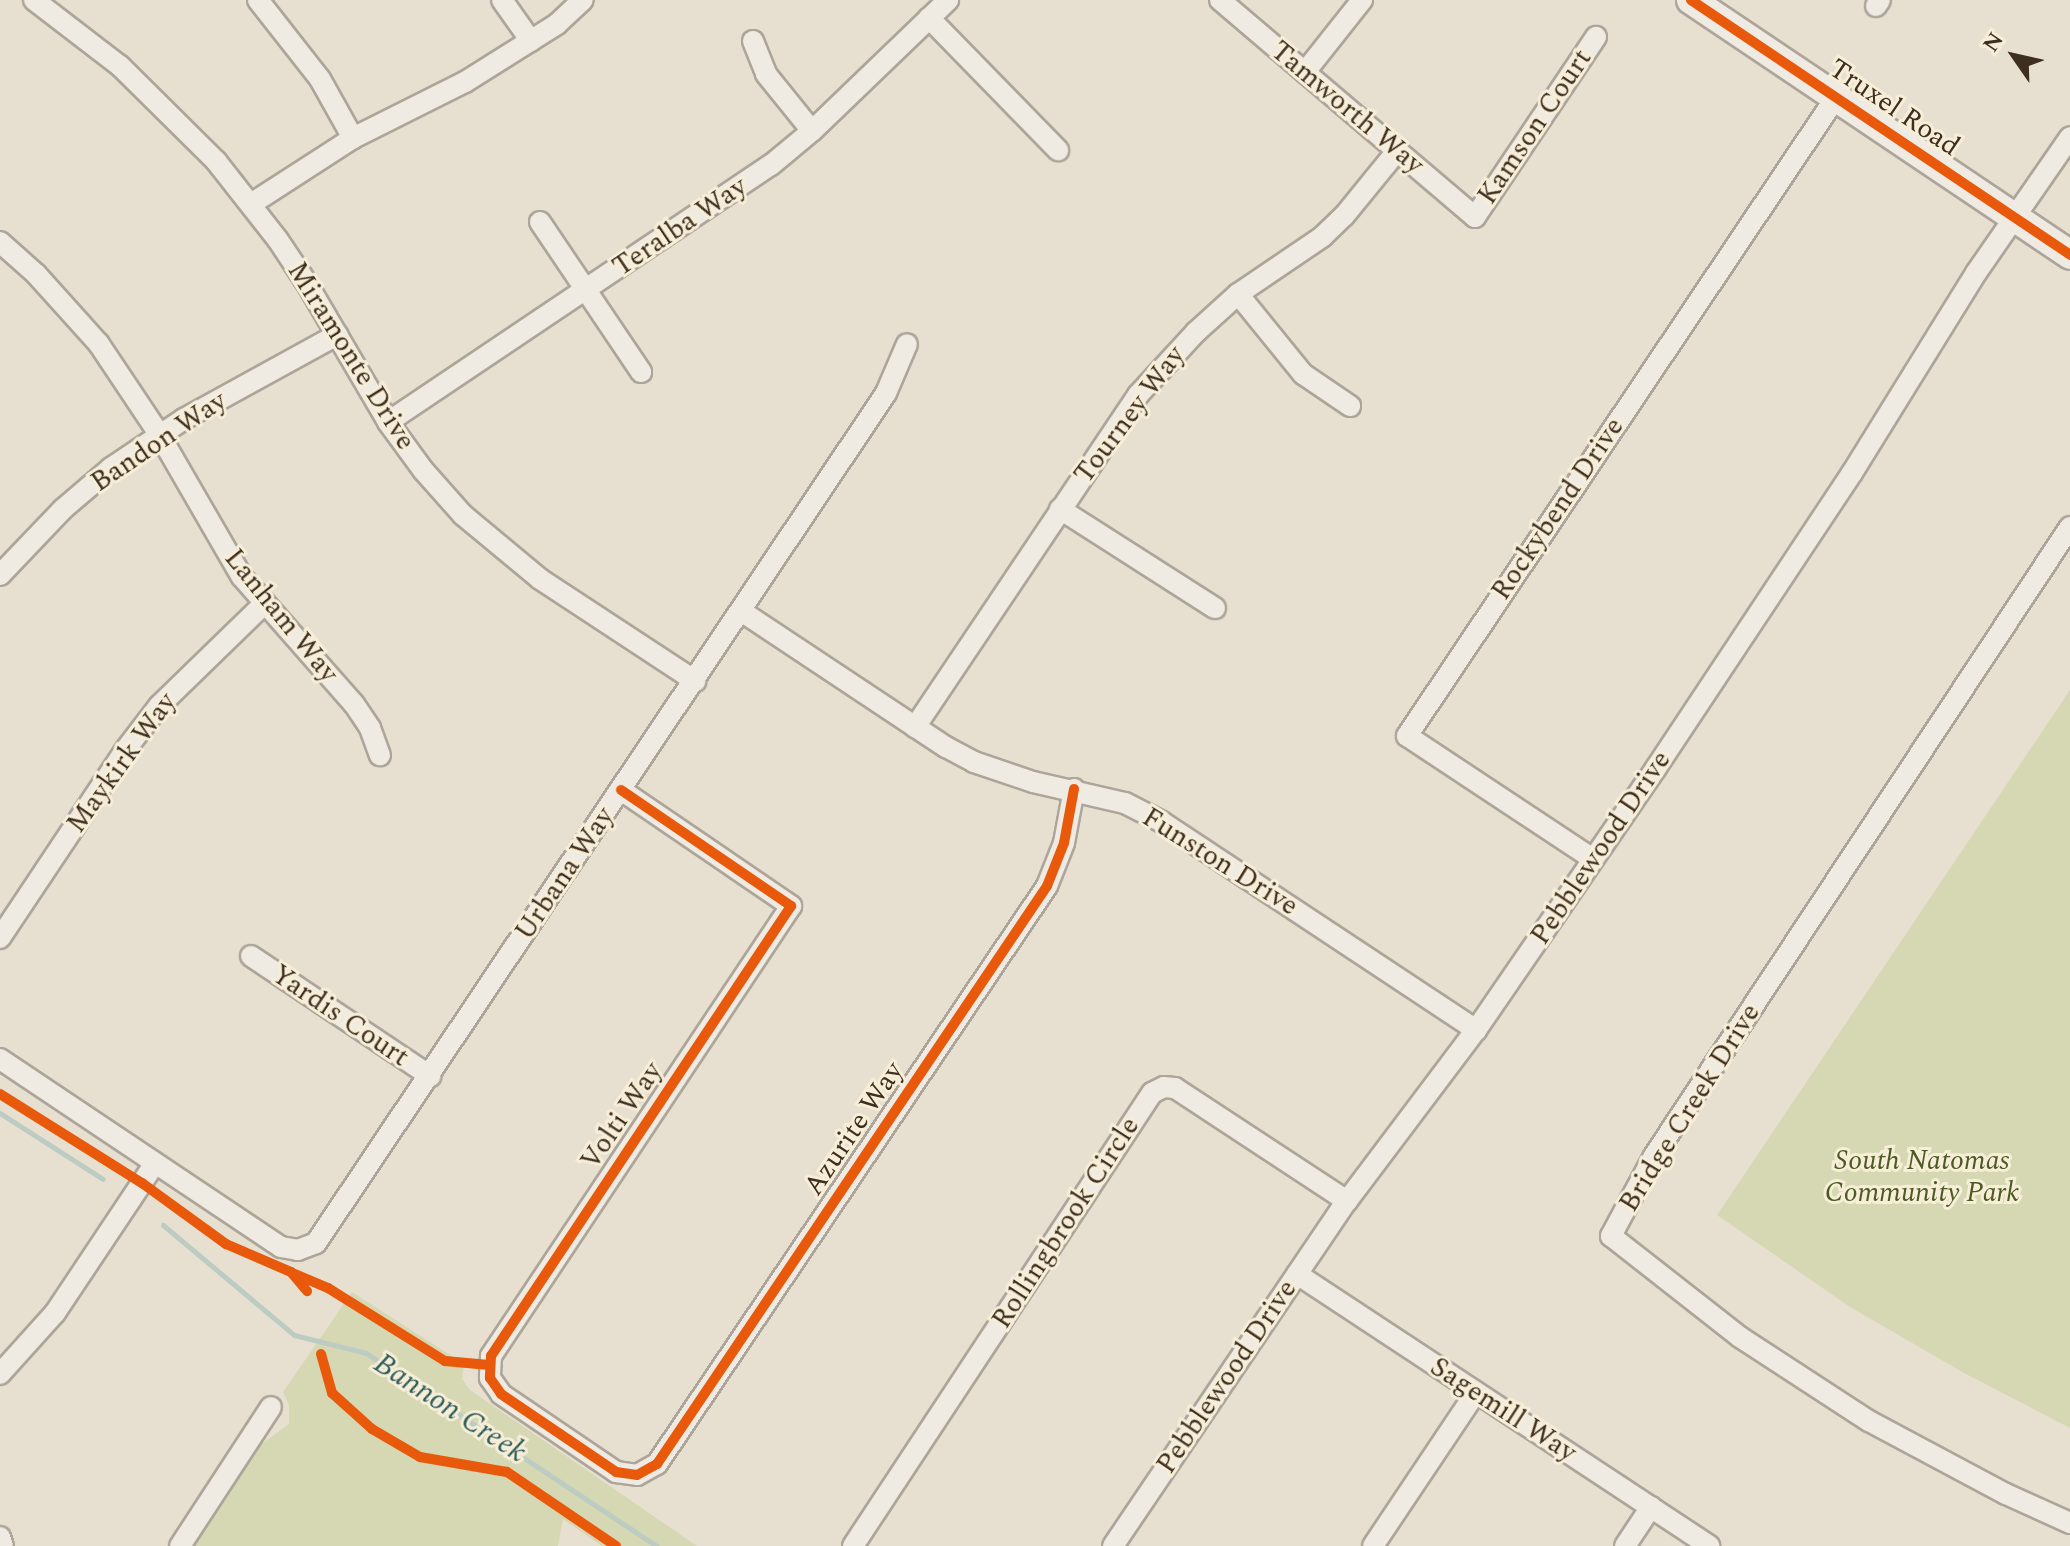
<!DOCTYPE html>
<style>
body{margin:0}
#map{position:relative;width:2070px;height:1546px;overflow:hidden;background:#e7e0d1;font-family:Spectral,serif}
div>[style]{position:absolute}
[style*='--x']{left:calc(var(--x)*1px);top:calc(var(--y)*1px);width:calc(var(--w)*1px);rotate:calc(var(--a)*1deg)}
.green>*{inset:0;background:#d6d7b3}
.stream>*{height:5px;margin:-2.5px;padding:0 2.5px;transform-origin:2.5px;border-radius:2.5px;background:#bcccc2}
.roads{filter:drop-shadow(2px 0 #ada599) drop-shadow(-2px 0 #ada599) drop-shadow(0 2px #ada599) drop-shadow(0 -2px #ada599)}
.street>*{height:20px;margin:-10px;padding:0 10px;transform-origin:10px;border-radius:10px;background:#efebe3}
.secondary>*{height:28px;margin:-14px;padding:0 14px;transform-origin:14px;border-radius:14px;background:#efebe3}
.cycleway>*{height:10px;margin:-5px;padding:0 5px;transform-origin:5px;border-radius:5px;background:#e8590c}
span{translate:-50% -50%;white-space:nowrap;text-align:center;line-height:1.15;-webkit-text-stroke:6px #f7eed8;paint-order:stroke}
.street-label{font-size:28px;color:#3d2e20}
.park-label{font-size:28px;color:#4d5a26;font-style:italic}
.water-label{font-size:30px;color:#2f5d5a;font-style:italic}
.north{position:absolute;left:1974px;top:16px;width:80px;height:80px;-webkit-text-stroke:6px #f7eed8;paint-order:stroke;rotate:304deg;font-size:22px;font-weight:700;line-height:32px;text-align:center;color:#3d2e20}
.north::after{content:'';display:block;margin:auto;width:28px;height:36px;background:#3d2e20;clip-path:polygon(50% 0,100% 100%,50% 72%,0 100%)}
</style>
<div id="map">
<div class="green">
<i style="clip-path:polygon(2070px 690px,2070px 1428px,1964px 1373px,1850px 1307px,1717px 1215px)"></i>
<i style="clip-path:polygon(352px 1292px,464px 1364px,462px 1379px,470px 1390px,697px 1546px,602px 1546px,563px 1519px,558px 1546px,189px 1546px,249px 1453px,289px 1424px,289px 1405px,283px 1392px)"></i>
</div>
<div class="stream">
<i style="--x:0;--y:1113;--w:122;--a:32.7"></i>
<i style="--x:163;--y:1225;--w:171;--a:40"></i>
<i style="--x:294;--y:1335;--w:74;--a:14"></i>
<i style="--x:366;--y:1353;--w:349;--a:33.6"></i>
</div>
<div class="roads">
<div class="street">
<i style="--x:34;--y:0;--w:108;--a:37.5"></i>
<i style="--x:120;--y:66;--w:135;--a:44.7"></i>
<i style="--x:216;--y:161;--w:100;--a:51.9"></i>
<i style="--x:278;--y:240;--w:50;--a:56.3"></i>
<i style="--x:306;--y:282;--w:162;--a:59.6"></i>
<i style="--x:388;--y:422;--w:59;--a:53.9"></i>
<i style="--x:423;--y:470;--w:60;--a:48.4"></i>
<i style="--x:463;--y:515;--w:100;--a:39.7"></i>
<i style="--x:540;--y:579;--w:186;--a:33.3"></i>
<i style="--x:258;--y:0;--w:100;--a:51.9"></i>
<i style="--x:320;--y:79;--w:68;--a:60.8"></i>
<i style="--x:502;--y:0;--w:50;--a:54.7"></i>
<i style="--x:1220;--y:0;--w:335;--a:40.4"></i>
<i style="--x:1475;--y:217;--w:217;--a:-56.1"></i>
<i style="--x:1876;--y:6;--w:7;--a:-56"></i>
<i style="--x:929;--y:18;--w:185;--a:45.7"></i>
<i style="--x:753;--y:41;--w:35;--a:68"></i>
<i style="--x:766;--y:74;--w:73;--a:51.1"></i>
<i style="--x:1305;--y:72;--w:92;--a:-51.6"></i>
<i style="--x:251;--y:204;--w:121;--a:-32.9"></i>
<i style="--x:353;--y:138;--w:125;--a:-26.6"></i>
<i style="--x:465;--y:82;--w:109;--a:-32.2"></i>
<i style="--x:557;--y:24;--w:35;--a:-43"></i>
<i style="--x:540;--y:222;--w:181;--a:56"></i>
<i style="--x:0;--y:242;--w:48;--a:41.6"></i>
<i style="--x:36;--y:274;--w:94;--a:48"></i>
<i style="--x:99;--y:344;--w:108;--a:56.3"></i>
<i style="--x:159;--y:434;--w:165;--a:59.9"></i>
<i style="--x:242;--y:577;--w:169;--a:48.6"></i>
<i style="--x:354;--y:704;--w:29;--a:56"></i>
<i style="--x:370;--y:728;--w:29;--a:70"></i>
<i style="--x:1238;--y:294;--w:103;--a:50.9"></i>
<i style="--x:1303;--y:374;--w:57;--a:34.2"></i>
<i style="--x:388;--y:422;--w:461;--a:-33.9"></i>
<i style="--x:771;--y:165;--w:53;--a:-39.7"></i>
<i style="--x:812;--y:131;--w:189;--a:-43.9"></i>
<i style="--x:1060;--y:509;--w:184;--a:32.6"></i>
<i style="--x:2070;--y:527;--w:754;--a:123.48"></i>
<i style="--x:1654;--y:1156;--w:91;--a:118.3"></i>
<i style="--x:1611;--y:1236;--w:164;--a:38.1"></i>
<i style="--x:1740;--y:1337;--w:154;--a:33.1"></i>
<i style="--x:1869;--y:1421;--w:155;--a:28.1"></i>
<i style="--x:2006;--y:1494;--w:70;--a:24.4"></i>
<i style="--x:0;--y:575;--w:91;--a:-46.3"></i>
<i style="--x:63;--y:509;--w:63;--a:-40.5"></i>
<i style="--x:111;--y:468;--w:88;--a:-33.9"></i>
<i style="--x:184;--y:419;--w:175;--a:-28.8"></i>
<i style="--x:741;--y:611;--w:246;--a:33.6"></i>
<i style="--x:946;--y:747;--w:32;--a:28"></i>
<i style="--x:974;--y:762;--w:62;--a:18.7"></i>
<i style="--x:1033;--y:782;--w:94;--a:12.9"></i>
<i style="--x:1125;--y:803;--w:42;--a:27.2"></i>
<i style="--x:1162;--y:822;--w:377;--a:33.5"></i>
<i style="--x:915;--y:727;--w:400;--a:-56.1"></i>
<i style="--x:1138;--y:395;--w:86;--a:-47.4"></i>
<i style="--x:1196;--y:332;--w:57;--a:-42.1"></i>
<i style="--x:1238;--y:294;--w:102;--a:-34.2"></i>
<i style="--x:1322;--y:237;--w:30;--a:-44"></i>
<i style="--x:1344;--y:216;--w:84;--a:-50.8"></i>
<i style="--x:621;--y:790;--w:206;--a:34.3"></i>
<i style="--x:791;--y:906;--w:541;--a:123.69"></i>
<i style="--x:491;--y:1356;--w:22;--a:93"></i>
<i style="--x:490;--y:1378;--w:19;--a:55"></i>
<i style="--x:501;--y:1394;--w:139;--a:34.1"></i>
<i style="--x:616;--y:1472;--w:21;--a:8"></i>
<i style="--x:637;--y:1475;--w:23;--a:-29"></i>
<i style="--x:657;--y:1464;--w:697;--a:-55.99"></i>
<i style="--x:1047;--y:886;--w:46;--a:-68.4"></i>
<i style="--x:1064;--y:843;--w:55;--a:-79.5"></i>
<i style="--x:1593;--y:859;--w:223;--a:-146.5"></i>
<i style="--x:1407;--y:736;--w:770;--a:-56.12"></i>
<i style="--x:0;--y:938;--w:227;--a:-56.3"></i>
<i style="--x:126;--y:749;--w:54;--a:-52.5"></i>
<i style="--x:159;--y:706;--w:146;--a:-44.2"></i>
<i style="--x:251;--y:956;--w:216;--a:33.8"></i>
<i style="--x:0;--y:1059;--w:338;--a:33.8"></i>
<i style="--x:281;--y:1247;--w:17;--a:10"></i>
<i style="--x:298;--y:1250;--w:19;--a:-21"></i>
<i style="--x:316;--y:1243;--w:1023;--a:-56.15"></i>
<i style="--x:886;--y:393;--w:53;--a:-66.8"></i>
<i style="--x:1297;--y:1274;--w:494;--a:33.4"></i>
<i style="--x:0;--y:1374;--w:82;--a:-48"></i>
<i style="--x:55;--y:1313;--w:180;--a:-56.3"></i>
<i style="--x:0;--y:1537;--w:9;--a:72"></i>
<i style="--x:180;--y:1546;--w:166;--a:-56.8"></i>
<i style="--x:853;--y:1546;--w:543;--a:-56.57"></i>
<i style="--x:1152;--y:1093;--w:13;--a:-27"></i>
<i style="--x:1164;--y:1087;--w:11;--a:5"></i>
<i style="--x:1175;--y:1088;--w:206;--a:33.3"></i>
<i style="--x:1113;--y:1546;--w:417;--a:-55.9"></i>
<i style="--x:1347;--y:1201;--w:214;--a:-53"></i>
<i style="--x:1476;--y:1030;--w:318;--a:-55.5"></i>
<i style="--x:1656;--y:768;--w:354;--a:-56.4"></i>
<i style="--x:1852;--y:473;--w:235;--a:-58.2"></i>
<i style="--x:1976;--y:273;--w:165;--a:-55.3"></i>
<i style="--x:1373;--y:1546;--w:185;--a:-56.2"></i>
<i style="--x:1625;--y:1546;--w:47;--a:-56.3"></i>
</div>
<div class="secondary">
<i style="--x:1691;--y:0;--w:457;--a:33.9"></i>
</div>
</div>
<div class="cycleway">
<i style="--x:1691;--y:0;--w:457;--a:33.9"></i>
<i style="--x:621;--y:790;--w:206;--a:34.3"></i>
<i style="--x:791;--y:906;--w:541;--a:123.69"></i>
<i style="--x:491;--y:1356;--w:22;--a:93"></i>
<i style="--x:490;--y:1378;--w:19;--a:55"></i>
<i style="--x:501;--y:1394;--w:139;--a:34.1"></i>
<i style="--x:616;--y:1472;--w:21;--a:8"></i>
<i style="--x:637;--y:1475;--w:23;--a:-29"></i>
<i style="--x:657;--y:1464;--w:697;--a:-55.99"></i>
<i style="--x:1047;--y:886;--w:46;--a:-68.4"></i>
<i style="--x:1064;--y:843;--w:55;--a:-79.5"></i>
<i style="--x:0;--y:1094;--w:168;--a:32.1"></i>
<i style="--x:142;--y:1183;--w:104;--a:36"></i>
<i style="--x:226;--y:1244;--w:71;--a:23.3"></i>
<i style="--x:291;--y:1272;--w:25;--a:50"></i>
<i style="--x:295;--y:1274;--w:36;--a:23"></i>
<i style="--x:328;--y:1288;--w:138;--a:32"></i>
<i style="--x:445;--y:1361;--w:44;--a:5.2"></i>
<i style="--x:321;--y:1354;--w:41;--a:74.2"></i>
<i style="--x:332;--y:1393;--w:54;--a:42"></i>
<i style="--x:372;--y:1429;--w:56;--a:30.3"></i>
<i style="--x:420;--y:1457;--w:88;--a:9.8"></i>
<i style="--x:507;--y:1472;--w:132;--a:34.2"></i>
</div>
<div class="street-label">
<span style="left:1347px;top:108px;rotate:40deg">Tamworth Way</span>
<span style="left:1894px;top:108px;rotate:34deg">Truxel Road</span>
<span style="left:1535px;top:127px;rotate:-56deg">Kamson Court</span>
<span style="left:680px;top:227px;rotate:-34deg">Teralba Way</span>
<span style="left:351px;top:356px;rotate:58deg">Miramonte Drive</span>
<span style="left:1130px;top:415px;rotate:-53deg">Tourney Way</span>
<span style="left:159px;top:442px;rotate:-34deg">Bandon Way</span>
<span style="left:1558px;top:509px;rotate:-56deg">Rockybend Drive</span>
<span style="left:281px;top:616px;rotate:51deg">Lanham Way</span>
<span style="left:122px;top:763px;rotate:-54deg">Maykirk Way</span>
<span style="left:1601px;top:848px;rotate:-56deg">Pebblewood Drive</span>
<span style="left:1220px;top:862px;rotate:32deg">Funston Drive</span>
<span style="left:565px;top:874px;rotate:-56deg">Urbana Way</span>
<span style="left:340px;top:1016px;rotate:34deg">Yardis Court</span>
<span style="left:1690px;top:1108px;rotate:-58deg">Bridge Creek Drive</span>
<span style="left:622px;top:1116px;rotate:-56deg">Volti Way</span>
<span style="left:854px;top:1129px;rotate:-56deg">Azurite Way</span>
<span style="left:1066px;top:1223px;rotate:-57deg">Rollingbrook Circle</span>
<span style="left:1227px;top:1377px;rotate:-56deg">Pebblewood Drive</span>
<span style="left:1503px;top:1410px;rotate:33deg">Sagemill Way</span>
</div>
<div class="park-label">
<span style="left:1922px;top:1177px">South Natomas<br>Community Park</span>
</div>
<div class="water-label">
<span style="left:450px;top:1408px;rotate:33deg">Bannon Creek</span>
</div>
<div class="north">N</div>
</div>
